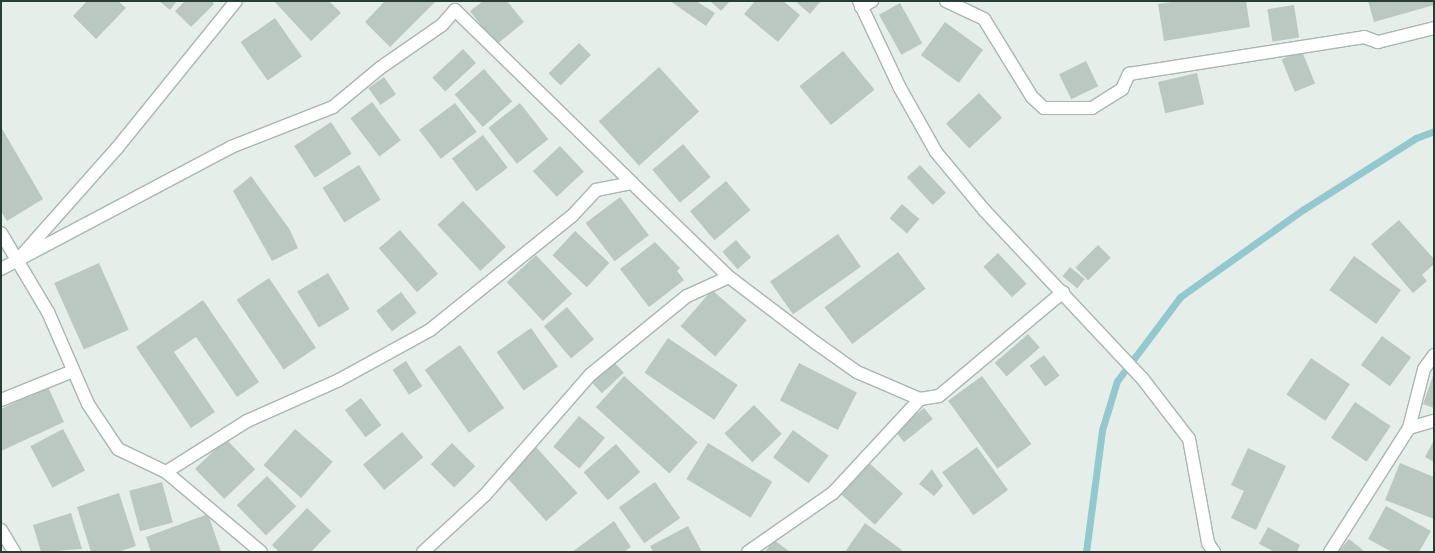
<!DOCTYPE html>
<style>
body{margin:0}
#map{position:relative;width:1435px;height:553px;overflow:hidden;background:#e6eeea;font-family:"DejaVu Sans",sans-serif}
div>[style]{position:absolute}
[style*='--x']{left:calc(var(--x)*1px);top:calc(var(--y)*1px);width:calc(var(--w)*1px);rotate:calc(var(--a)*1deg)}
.stream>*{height:7px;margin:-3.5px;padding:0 3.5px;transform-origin:3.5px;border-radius:3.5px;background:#93c8ce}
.building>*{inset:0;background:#bbc8c2;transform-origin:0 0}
.roads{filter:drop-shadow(1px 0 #a9b6b0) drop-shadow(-1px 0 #a9b6b0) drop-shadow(0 1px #a9b6b0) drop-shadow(0 -1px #a9b6b0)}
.street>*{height:12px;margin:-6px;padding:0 6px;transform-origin:6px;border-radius:6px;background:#fff}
span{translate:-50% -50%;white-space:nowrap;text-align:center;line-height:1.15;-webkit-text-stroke:3px #f6faf8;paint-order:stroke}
.frame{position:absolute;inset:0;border:2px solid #263e36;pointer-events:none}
</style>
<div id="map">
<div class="stream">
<i style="--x:1086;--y:552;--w:123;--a:-82.5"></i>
<i style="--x:1102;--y:430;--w:51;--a:-73"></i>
<i style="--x:1117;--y:381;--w:105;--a:-53.1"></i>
<i style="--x:1180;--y:297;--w:152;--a:-35.4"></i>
<i style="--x:1304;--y:209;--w:133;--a:-32.4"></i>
<i style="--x:1416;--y:138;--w:19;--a:-21"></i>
</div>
<div class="building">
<i style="clip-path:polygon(87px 1px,118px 1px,126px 8px,96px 39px,73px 16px)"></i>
<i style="clip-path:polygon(159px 1px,177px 1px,170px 10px)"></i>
<i style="clip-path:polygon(185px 1px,212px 1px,214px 4px,191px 27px,175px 11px)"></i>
<i style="clip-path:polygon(274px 1px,329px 1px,341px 13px,311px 41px)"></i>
<i style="clip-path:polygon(385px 1px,436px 1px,390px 47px,365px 22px)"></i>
<i style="clip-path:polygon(483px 1px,507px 1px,524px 22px,496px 45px,470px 11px)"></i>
<i style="clip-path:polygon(670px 1px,696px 1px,715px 13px,706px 26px)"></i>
<i style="clip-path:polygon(710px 1px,730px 1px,721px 11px)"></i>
<i style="clip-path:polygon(755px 1px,783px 1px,800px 15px,778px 42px,744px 14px)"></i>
<i style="clip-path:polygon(795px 1px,821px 1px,810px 14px)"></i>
<i style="clip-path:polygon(1178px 1px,1246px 1px,1250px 27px,1164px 41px,1158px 4px)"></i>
<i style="clip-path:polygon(1368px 1px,1434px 1px,1434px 5px,1374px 22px)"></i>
<i style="left:900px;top:3px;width:46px;height:24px;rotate:61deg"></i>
<i style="left:1294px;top:5px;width:33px;height:27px;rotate:81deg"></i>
<i style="left:275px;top:18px;width:47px;height:42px;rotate:55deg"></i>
<i style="left:945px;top:22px;width:47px;height:41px;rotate:36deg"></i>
<i style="left:579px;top:43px;width:17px;height:43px;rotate:45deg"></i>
<i style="left:463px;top:49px;width:19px;height:42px;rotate:47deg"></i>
<i style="left:843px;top:51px;width:50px;height:56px;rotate:51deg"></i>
<i style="left:1302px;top:51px;width:35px;height:22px;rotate:68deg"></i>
<i style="left:1086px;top:61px;width:28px;height:30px;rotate:64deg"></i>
<i style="left:659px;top:67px;width:60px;height:81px;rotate:48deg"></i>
<i style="left:484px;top:69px;width:43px;height:39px;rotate:49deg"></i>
<i style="left:1197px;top:73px;width:32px;height:40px;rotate:77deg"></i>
<i style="left:384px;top:77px;width:21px;height:19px;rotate:55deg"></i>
<i style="left:979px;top:93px;width:34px;height:45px;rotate:47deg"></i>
<i style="left:372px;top:102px;width:48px;height:27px;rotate:53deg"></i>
<i style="left:455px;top:103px;width:36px;height:45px;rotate:53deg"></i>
<i style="left:520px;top:103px;width:46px;height:40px;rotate:52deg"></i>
<i style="left:331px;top:122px;width:38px;height:44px;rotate:57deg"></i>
<i style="clip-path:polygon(1px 127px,43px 199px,7px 221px,1px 211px)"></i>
<i style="left:483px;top:135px;width:41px;height:39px;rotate:53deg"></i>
<i style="left:683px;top:144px;width:43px;height:40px;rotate:50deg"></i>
<i style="left:560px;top:146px;width:35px;height:37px;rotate:47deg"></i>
<i style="left:359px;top:165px;width:41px;height:43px;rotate:58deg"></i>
<i style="left:920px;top:165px;width:38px;height:18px;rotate:47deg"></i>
<i style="clip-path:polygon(251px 176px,290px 230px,298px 248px,272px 261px,233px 191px)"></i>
<i style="left:726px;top:181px;width:38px;height:47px;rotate:50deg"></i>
<i style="left:620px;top:197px;width:48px;height:43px;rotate:53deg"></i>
<i style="left:463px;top:201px;width:63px;height:35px;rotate:47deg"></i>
<i style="left:902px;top:204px;width:23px;height:19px;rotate:41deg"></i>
<i style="clip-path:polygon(1399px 220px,1434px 259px,1434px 264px,1422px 275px,1427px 281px,1413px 293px,1371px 244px)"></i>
<i style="left:400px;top:230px;width:58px;height:28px;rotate:49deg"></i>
<i style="left:575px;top:231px;width:47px;height:33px;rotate:43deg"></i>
<i style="left:838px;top:234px;width:40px;height:83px;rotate:55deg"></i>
<i style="left:736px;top:240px;width:23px;height:18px;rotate:49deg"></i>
<i style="clip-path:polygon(655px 242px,680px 268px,677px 271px,684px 280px,649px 307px,620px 269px)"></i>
<i style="left:1098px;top:245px;width:18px;height:32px;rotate:45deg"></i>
<i style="left:898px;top:252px;width:46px;height:92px;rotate:53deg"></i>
<i style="left:998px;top:253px;width:42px;height:20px;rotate:47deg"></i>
<i style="left:536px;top:255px;width:53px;height:40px;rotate:47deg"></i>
<i style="left:1354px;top:256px;width:58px;height:42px;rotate:36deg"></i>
<i style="left:99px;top:263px;width:73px;height:49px;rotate:66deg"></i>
<i style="left:1070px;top:267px;width:19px;height:12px;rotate:39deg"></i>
<i style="left:328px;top:273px;width:42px;height:36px;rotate:59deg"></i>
<i style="left:269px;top:278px;width:84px;height:39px;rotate:56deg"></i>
<i style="left:712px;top:290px;width:46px;height:48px;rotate:41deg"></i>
<i style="left:401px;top:292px;width:26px;height:31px;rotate:53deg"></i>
<i style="clip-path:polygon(203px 300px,259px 382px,237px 397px,196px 337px,174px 352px,215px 412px,191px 428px,136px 347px)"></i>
<i style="left:567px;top:307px;width:42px;height:30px;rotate:50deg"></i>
<i style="left:531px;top:328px;width:47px;height:42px;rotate:55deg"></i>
<i style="left:1028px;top:334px;width:18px;height:44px;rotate:49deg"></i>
<i style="left:1382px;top:336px;width:36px;height:36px;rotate:36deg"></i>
<i style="left:668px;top:338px;width:84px;height:42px;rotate:34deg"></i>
<i style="left:460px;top:345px;width:77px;height:43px;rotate:55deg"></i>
<i style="left:1044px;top:355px;width:26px;height:18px;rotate:53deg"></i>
<i style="left:1311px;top:358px;width:47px;height:44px;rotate:34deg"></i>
<i style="left:406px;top:361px;width:30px;height:16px;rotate:57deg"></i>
<i style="left:613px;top:361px;width:16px;height:30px;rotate:47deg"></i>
<i style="left:799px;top:363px;width:65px;height:42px;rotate:27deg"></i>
<i style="clip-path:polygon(1434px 373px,1434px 408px,1423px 404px)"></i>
<i style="left:624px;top:376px;width:99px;height:42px;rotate:42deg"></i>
<i style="left:982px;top:376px;width:84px;height:42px;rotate:54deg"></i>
<i style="clip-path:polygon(48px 387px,64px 422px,1px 451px,1px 409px)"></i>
<i style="left:361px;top:398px;width:34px;height:20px;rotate:53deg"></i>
<i style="left:1355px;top:402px;width:43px;height:43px;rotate:34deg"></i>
<i style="left:754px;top:405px;width:40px;height:41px;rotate:46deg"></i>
<i style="left:924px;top:408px;width:14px;height:37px;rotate:51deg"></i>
<i style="left:579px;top:416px;width:34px;height:40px;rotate:40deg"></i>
<i style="left:63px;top:429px;width:47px;height:37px;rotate:62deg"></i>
<i style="left:295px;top:429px;width:50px;height:48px;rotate:41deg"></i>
<i style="left:793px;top:430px;width:44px;height:34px;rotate:36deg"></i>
<i style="left:402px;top:432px;width:33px;height:51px;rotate:50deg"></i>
<i style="left:226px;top:439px;width:42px;height:43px;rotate:46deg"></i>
<i style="clip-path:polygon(1434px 440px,1434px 462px,1425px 457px)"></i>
<i style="left:452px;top:443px;width:33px;height:30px;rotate:45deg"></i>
<i style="left:708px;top:443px;width:75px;height:42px;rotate:31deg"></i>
<i style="left:616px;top:444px;width:37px;height:43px;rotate:49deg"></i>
<i style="left:536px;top:447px;width:62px;height:42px;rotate:48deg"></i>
<i style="left:977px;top:447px;width:53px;height:43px;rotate:54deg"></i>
<i style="clip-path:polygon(1248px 448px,1286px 466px,1256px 530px,1231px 518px,1244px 491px,1231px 485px)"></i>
<i style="left:868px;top:462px;width:47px;height:42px;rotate:42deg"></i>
<i style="clip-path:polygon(1400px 463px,1434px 477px,1434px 519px,1385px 500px)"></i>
<i style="clip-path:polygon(932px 469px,943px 486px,934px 496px,919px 484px)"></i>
<i style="left:267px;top:476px;width:42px;height:42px;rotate:46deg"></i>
<i style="left:162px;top:482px;width:42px;height:34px;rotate:75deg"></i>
<i style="left:655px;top:482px;width:44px;height:44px;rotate:55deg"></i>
<i style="clip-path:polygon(119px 493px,136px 546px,118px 552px,91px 552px,77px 507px)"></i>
<i style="clip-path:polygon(1386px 506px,1431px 531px,1419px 552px,1392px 552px,1368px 539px)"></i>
<i style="clip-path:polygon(307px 508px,331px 531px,311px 552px,279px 552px,272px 545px)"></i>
<i style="clip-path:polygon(71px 513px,82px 549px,41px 552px,33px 525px)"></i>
<i style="clip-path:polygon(208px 514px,221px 552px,151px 552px,146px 537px)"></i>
<i style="clip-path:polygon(614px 521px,631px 547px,624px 552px,572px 552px)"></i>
<i style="clip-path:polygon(865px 523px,902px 550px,901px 552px,845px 552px)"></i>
<i style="clip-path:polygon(688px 526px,702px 552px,653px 552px,650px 546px)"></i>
<i style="clip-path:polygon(1268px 527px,1300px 545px,1297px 552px,1275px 552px,1259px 544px)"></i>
<i style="clip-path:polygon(1349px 539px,1363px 550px,1362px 552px,1338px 552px)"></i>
<i style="clip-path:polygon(774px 540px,790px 552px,765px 552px)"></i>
</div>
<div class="roads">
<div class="street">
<i style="--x:859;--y:1;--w:96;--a:64.8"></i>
<i style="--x:900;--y:88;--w:73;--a:60.6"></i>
<i style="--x:936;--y:152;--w:77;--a:50.3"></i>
<i style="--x:985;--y:211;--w:229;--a:46.8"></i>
<i style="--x:1142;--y:378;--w:77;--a:52.4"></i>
<i style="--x:1189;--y:439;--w:106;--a:79.6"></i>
<i style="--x:1208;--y:543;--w:11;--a:56"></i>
<i style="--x:946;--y:1;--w:42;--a:25.3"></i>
<i style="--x:984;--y:19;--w:92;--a:58.4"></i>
<i style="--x:1032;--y:97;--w:16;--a:43"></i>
<i style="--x:1044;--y:108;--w:48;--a:0"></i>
<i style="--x:1092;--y:108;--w:36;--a:-32"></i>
<i style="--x:1122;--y:89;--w:17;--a:-65"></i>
<i style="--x:1129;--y:74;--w:238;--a:-8.9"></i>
<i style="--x:1364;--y:37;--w:15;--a:20"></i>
<i style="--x:1378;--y:42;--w:58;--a:-14"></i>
<i style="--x:861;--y:7;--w:13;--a:-29"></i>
<i style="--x:1;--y:233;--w:92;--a:59.3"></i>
<i style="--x:48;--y:312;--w:100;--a:66.5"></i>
<i style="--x:88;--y:404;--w:54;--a:56.3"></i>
<i style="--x:118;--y:449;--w:53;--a:25.6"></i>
<i style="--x:166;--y:472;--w:124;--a:40.1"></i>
<i style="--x:23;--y:254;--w:142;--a:-48.4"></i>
<i style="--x:117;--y:148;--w:189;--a:-51"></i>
<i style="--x:1;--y:269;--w:260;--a:-27.9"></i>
<i style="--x:231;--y:147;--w:110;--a:-21.4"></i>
<i style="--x:333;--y:107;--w:61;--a:-39.7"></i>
<i style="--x:380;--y:68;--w:75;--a:-34.7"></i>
<i style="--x:442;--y:25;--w:20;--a:-49"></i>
<i style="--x:455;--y:10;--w:248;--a:44.3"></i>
<i style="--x:1;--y:400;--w:78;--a:-21.9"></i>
<i style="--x:1409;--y:428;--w:26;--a:-16"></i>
<i style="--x:166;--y:472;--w:96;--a:-32.2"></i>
<i style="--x:247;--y:421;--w:101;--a:-24"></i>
<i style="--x:339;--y:380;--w:104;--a:-28.8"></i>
<i style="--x:430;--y:330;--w:182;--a:-38.8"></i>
<i style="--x:572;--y:216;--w:35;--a:-47"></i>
<i style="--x:596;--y:190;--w:37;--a:-11"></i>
<i style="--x:632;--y:183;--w:135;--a:44.1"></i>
<i style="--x:729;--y:277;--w:109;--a:37.2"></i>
<i style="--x:816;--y:343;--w:50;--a:35.3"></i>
<i style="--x:857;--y:372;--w:69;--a:23.2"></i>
<i style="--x:920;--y:399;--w:19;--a:-9"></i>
<i style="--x:939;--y:396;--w:162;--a:-40"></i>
<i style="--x:1;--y:530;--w:26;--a:59"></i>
<i style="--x:423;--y:552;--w:84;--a:-42.6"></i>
<i style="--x:485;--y:495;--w:159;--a:-48.8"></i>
<i style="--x:590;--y:375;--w:125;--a:-39.2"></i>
<i style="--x:687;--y:296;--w:46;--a:-24.3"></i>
<i style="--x:748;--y:552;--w:103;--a:-34.8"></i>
<i style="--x:833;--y:493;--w:128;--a:-47.2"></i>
<i style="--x:1330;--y:552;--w:147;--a:-57.5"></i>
<i style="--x:1409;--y:428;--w:61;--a:-75.7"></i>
<i style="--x:1424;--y:369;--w:17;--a:-54"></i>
</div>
</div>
<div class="frame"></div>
</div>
